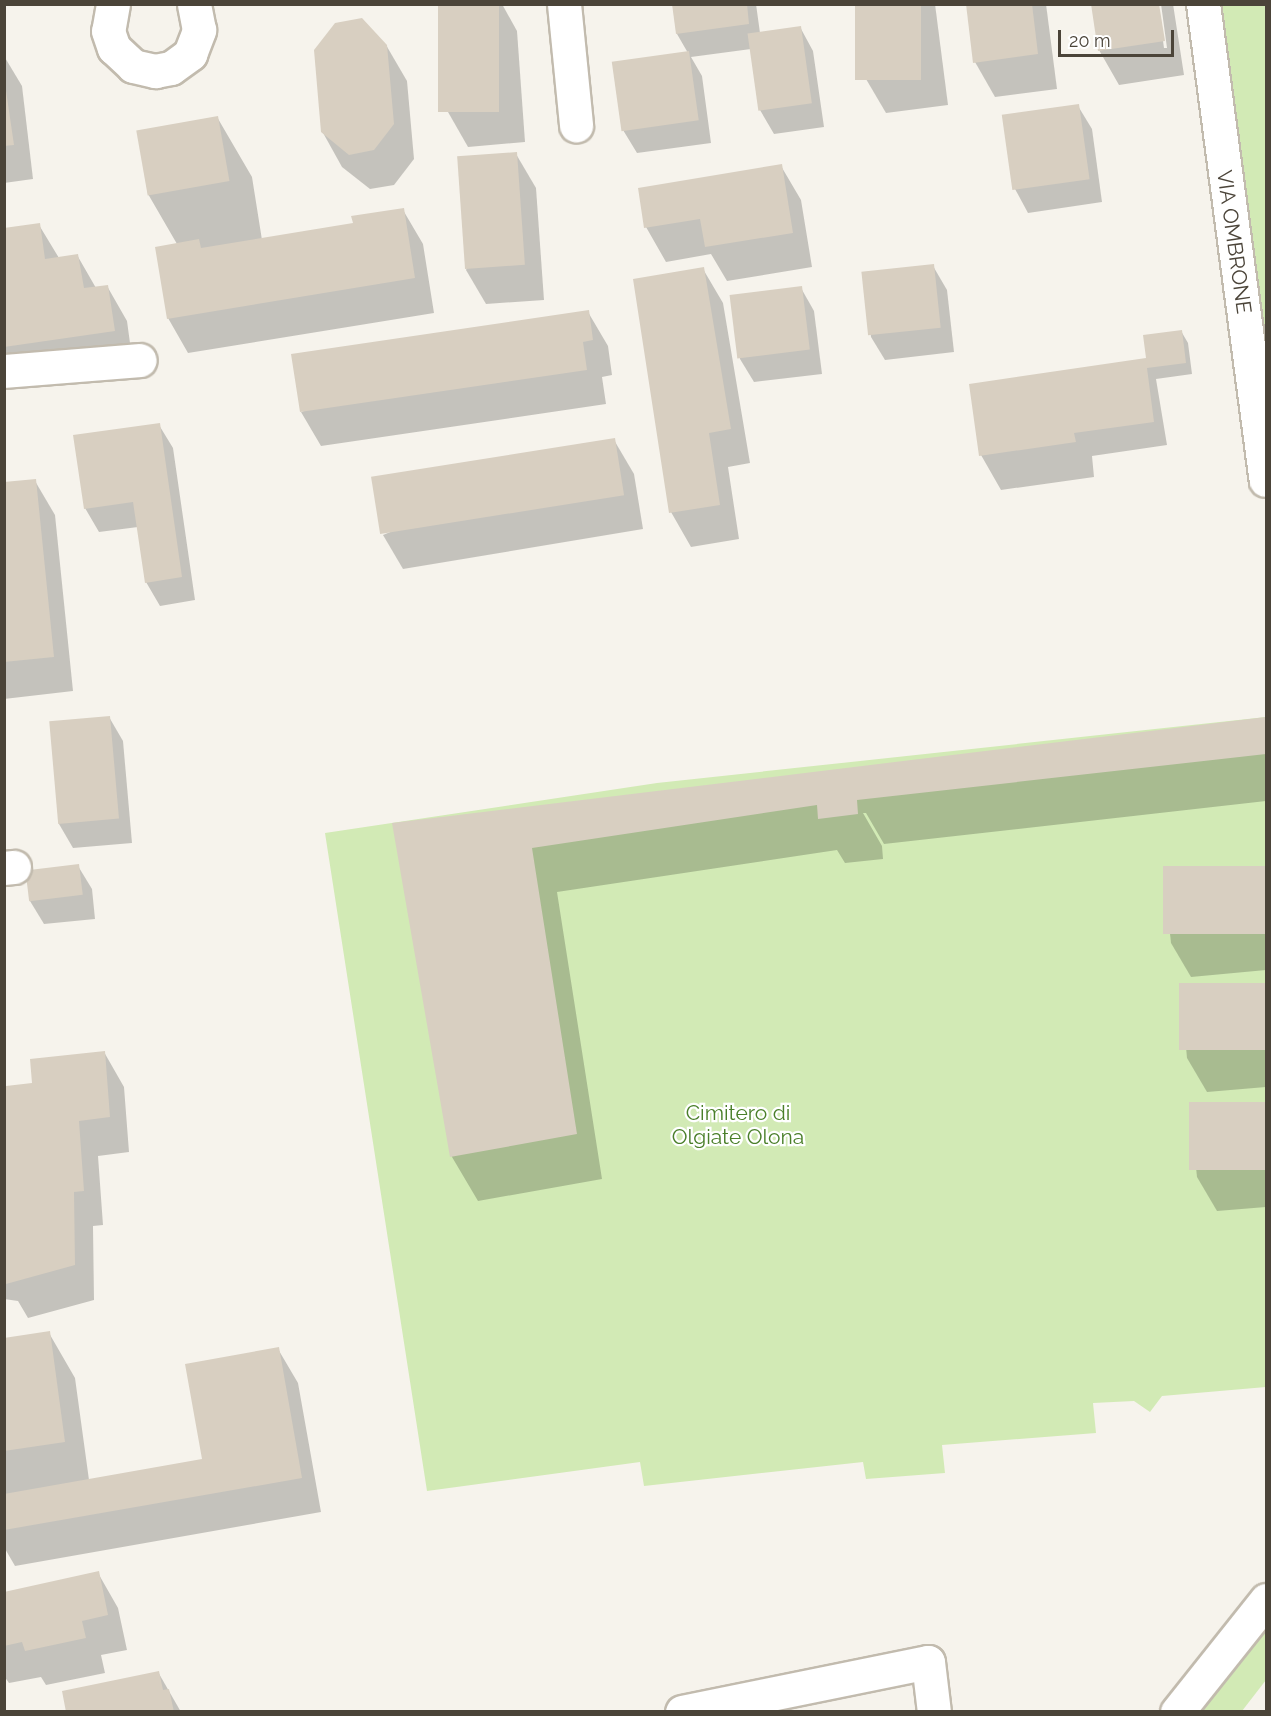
<!DOCTYPE html>
<style>
body{margin:0}
#map{position:relative;width:1271px;height:1716px;overflow:hidden;background:#f6f3ec;font-family:Raleway,sans-serif}
div>[style]{position:absolute}
[style*='--x']{left:calc(var(--x)*1px);top:calc(var(--y)*1px);width:calc(var(--w)*1px);rotate:calc(var(--a)*1deg)}
.green>*{inset:0;background:#d2eab5}
.shadow>*{inset:0;background:#0003}
.building>*{inset:0;background:#d8cfc1;transform-origin:0 0}
.roads{filter:drop-shadow(2px 0 #c2bbae) drop-shadow(-2px 0 #c2bbae) drop-shadow(0 2px #c2bbae) drop-shadow(0 -2px #c2bbae)}
.minor>*{height:33px;margin:-16.5px;padding:0 16.5px;transform-origin:16.5px;border-radius:16.5px;background:#fff}
span{translate:-50% -50%;white-space:nowrap;text-align:center;line-height:1.15;-webkit-text-stroke:4.5px #fff;paint-order:stroke}
.street-label{font-size:21px;color:#4b4439}
.park-label{font-size:21px;color:#4a7f2a}
.frame{position:absolute;inset:0;border:6px solid #4b4439;pointer-events:none}
.scale{position:absolute;left:1058px;top:30px;width:116px;height:27px;box-sizing:border-box;border:3px solid #4b4439;border-top:0;padding-left:8px;font-size:18px;line-height:21px;white-space:nowrap;color:#4b4439;-webkit-text-stroke:4px #fff;paint-order:stroke}
</style>
<div id="map">
<div class="green">
<i style="clip-path:polygon(1217px 5px,1266px 5px,1266px 386px)"></i>
<i style="clip-path:polygon(1266px 717px,1266px 1387px,1162px 1396px,1150px 1412px,1134px 1401px,1093px 1403px,1096px 1433px,942px 1445px,945px 1473px,866px 1479px,863px 1462px,644px 1486px,640px 1462px,427px 1491px,325px 833px,657px 783px)"></i>
<i style="clip-path:polygon(1266px 1623px,1266px 1680px,1242px 1711px,1194px 1712px)"></i>
</div>
<div class="shadow">
<i style="clip-path:polygon(440px 4px,502px 4px,517px 31px,525px 142px,468px 147px,448px 112px)"></i>
<i style="clip-path:polygon(673px 4px,756px 4px,760px 33px,800px 27px,813px 51px,824px 127px,774px 134px,760px 110px,751px 49px,691px 57px,702px 76px,711px 143px,637px 153px,623px 130px,688px 53px,677px 34px)"></i>
<i style="clip-path:polygon(856px 4px,935px 4px,948px 105px,886px 113px,866px 79px)"></i>
<i style="clip-path:polygon(967px 4px,1046px 4px,1057px 89px,995px 97px,975px 62px)"></i>
<i style="clip-path:polygon(1158px 4px,1164px 48px,1167px 48px,1161px 4px,1173px 4px,1184px 75px,1119px 85px,1099px 50px)"></i>
<i style="clip-path:polygon(386px 45px,407px 81px,414px 159px,394px 185px,370px 189px,342px 167px,322px 131px)"></i>
<i style="clip-path:polygon(4px 56px,22px 86px,33px 179px,4px 183px)"></i>
<i style="clip-path:polygon(1078px 106px,1092px 129px,1102px 202px,1028px 213px,1015px 189px)"></i>
<i style="clip-path:polygon(217px 117px,252px 177px,262px 240px,354px 225px,403px 210px,423px 244px,434px 313px,188px 353px,168px 318px,177px 244px,148px 194px,138px 131px)"></i>
<i style="clip-path:polygon(516px 154px,536px 188px,544px 300px,486px 304px,466px 270px)"></i>
<i style="clip-path:polygon(781px 166px,801px 200px,812px 267px,727px 281px,711px 254px,666px 262px,646px 227px)"></i>
<i style="clip-path:polygon(39px 225px,59px 258px,77px 255px,96px 288px,107px 286px,127px 321px,133px 365px,22px 382px,4px 350px,4px 229px)"></i>
<i style="clip-path:polygon(933px 266px,947px 290px,954px 352px,885px 360px,871px 337px,864px 275px)"></i>
<i style="clip-path:polygon(703px 269px,723px 303px,750px 463px,728px 467px,739px 539px,691px 547px,671px 512px)"></i>
<i style="clip-path:polygon(801px 288px,814px 311px,822px 374px,754px 382px,740px 359px,732px 297px)"></i>
<i style="clip-path:polygon(588px 312px,608px 346px,612px 375px,602px 377px,606px 404px,321px 446px,301px 412px)"></i>
<i style="clip-path:polygon(1181px 331px,1188px 343px,1192px 374px,1156px 379px,1167px 445px,1092px 456px,1094px 477px,1001px 490px,981px 455px,1145px 360px)"></i>
<i style="clip-path:polygon(159px 425px,173px 448px,195px 600px,160px 606px,146px 582px,138px 527px,99px 532px,85px 508px)"></i>
<i style="clip-path:polygon(614px 440px,634px 474px,643px 529px,403px 569px,383px 535px)"></i>
<i style="clip-path:polygon(35px 481px,55px 515px,73px 691px,4px 699px,4px 484px)"></i>
<i style="clip-path:polygon(109px 717px,123px 741px,132px 843px,73px 848px,59px 824px,51px 722px)"></i>
<i style="clip-path:polygon(1266px 718px,1266px 801px,884px 844px,866px 813px,863px 813px,882px 846px,883px 859px,845px 863px,837px 850px,557px 892px,602px 1179px,478px 1201px,452px 1157px,394px 824px)"></i>
<i style="clip-path:polygon(78px 866px,92px 889px,95px 919px,44px 924px,30px 901px,27px 871px)"></i>
<i style="clip-path:polygon(1266px 867px,1266px 970px,1191px 977px,1171px 943px,1164px 877px)"></i>
<i style="clip-path:polygon(1266px 984px,1266px 1087px,1207px 1092px,1187px 1058px,1181px 992px)"></i>
<i style="clip-path:polygon(104px 1052px,124px 1087px,129px 1152px,98px 1156px,103px 1225px,93px 1226px,94px 1300px,28px 1318px,18px 1301px,4px 1299px,4px 1100px,7px 1087px,33px 1084px)"></i>
<i style="clip-path:polygon(1266px 1104px,1266px 1207px,1217px 1211px,1197px 1177px,1190px 1111px)"></i>
<i style="clip-path:polygon(49px 1333px,75px 1378px,89px 1480px,204px 1460px,278px 1349px,298px 1383px,321px 1512px,15px 1566px,4px 1547px,4px 1340px)"></i>
<i style="clip-path:polygon(98px 1573px,118px 1608px,127px 1650px,101px 1655px,105px 1673px,46px 1685px,41px 1677px,9px 1683px,4px 1676px,4px 1594px)"></i>
<i style="clip-path:polygon(158px 1672px,181px 1712px,68px 1712px)"></i>
</div>
<div class="building">
<i style="left:438px;top:4px;width:61px;height:108px"></i>
<i style="clip-path:polygon(672px 4px,747px 4px,749px 24px,676px 34px)"></i>
<i style="left:855px;top:4px;width:66px;height:76px"></i>
<i style="clip-path:polygon(966px 4px,1032px 4px,1038px 54px,973px 63px)"></i>
<i style="clip-path:polygon(1091px 4px,1159px 4px,1165px 41px,1098px 51px)"></i>
<i style="clip-path:polygon(362px 18px,387px 45px,394px 124px,374px 150px,349px 155px,321px 132px,314px 50px,335px 23px)"></i>
<i style="left:801px;top:26px;width:78px;height:54px;rotate:82deg"></i>
<i style="left:689px;top:51px;width:70px;height:78px;rotate:82deg"></i>
<i style="clip-path:polygon(4px 77px,14px 145px,4px 146px)"></i>
<i style="left:1079px;top:104px;width:76px;height:78px;rotate:82deg"></i>
<i style="left:218px;top:116px;width:66px;height:83px;rotate:80deg"></i>
<i style="left:517px;top:152px;width:113px;height:60px;rotate:86deg"></i>
<i style="clip-path:polygon(782px 164px,793px 233px,705px 247px,700px 219px,644px 228px,638px 188px)"></i>
<i style="clip-path:polygon(404px 208px,415px 278px,167px 319px,155px 247px,199px 239px,201px 248px,353px 223px,351px 216px)"></i>
<i style="clip-path:polygon(40px 223px,45px 259px,78px 254px,84px 288px,108px 285px,115px 331px,4px 347px,4px 228px)"></i>
<i style="left:934px;top:264px;width:64px;height:73px;rotate:84deg"></i>
<i style="clip-path:polygon(704px 267px,731px 429px,709px 433px,720px 505px,669px 513px,633px 279px)"></i>
<i style="left:802px;top:286px;width:64px;height:73px;rotate:83deg"></i>
<i style="clip-path:polygon(589px 310px,593px 340px,583px 342px,587px 370px,300px 412px,291px 354px)"></i>
<i style="clip-path:polygon(1182px 330px,1186px 363px,1147px 368px,1154px 422px,1074px 433px,1076px 442px,979px 456px,969px 384px,1146px 358px,1143px 335px)"></i>
<i style="clip-path:polygon(160px 423px,182px 577px,145px 583px,133px 502px,84px 509px,73px 435px)"></i>
<i style="left:615px;top:438px;width:58px;height:247px;rotate:81deg"></i>
<i style="clip-path:polygon(36px 479px,54px 657px,4px 662px,4px 482px)"></i>
<i style="left:110px;top:716px;width:103px;height:61px;rotate:85deg"></i>
<i style="clip-path:polygon(1266px 717px,1266px 754px,857px 800px,858px 814px,818px 819px,817px 805px,532px 848px,577px 1134px,450px 1157px,392px 823px)"></i>
<i style="left:79px;top:864px;width:31px;height:54px;rotate:83deg"></i>
<i style="left:1266px;top:866px;width:68px;height:103px;rotate:90deg"></i>
<i style="left:1266px;top:983px;width:67px;height:87px;rotate:90deg"></i>
<i style="clip-path:polygon(105px 1051px,110px 1117px,79px 1121px,84px 1191px,74px 1192px,75px 1265px,6px 1284px,6px 1086px,32px 1083px,30px 1059px)"></i>
<i style="left:1266px;top:1102px;width:68px;height:77px;rotate:90deg"></i>
<i style="clip-path:polygon(50px 1331px,65px 1442px,4px 1451px,4px 1338px)"></i>
<i style="clip-path:polygon(279px 1347px,302px 1478px,4px 1530px,4px 1494px,202px 1459px,185px 1364px)"></i>
<i style="clip-path:polygon(99px 1571px,108px 1615px,82px 1621px,86px 1638px,25px 1651px,22px 1642px,4px 1646px,4px 1592px)"></i>
<i style="clip-path:polygon(159px 1671px,163px 1690px,169px 1689px,174px 1712px,66px 1712px,62px 1691px)"></i>
</div>
<div class="roads">
<div class="minor">
<i style="--x:113;--y:4;--w:27;--a:100"></i>
<i style="--x:108;--y:31;--w:18;--a:71"></i>
<i style="--x:114;--y:48;--w:26;--a:43"></i>
<i style="--x:133;--y:66;--w:23;--a:13"></i>
<i style="--x:155;--y:71;--w:16;--a:-11"></i>
<i style="--x:171;--y:68;--w:24;--a:-36"></i>
<i style="--x:190;--y:54;--w:26;--a:-69"></i>
<i style="--x:199;--y:30;--w:26;--a:-101"></i>
<i style="--x:564;--y:4;--w:122;--a:84.3"></i>
<i style="--x:1203;--y:4;--w:480;--a:82.5"></i>
<i style="--x:4;--y:371;--w:136;--a:-4.6"></i>
<i style="--x:4;--y:868;--w:10;--a:-6"></i>
<i style="--x:682;--y:1712;--w:251;--a:-11.5"></i>
<i style="--x:928;--y:1662;--w:50;--a:83.2"></i>
<i style="--x:1177;--y:1712;--w:143;--a:-51.5"></i>
</div>
</div>
<div class="street-label">
<span style="left:1234px;top:242px;rotate:82deg">VIA OMBRONE</span>
</div>
<div class="park-label">
<span style="left:738px;top:1125px">Cimitero di<br>Olgiate Olona</span>
</div>
<div class="frame"></div>
<div class="scale">20 m</div>
</div>
